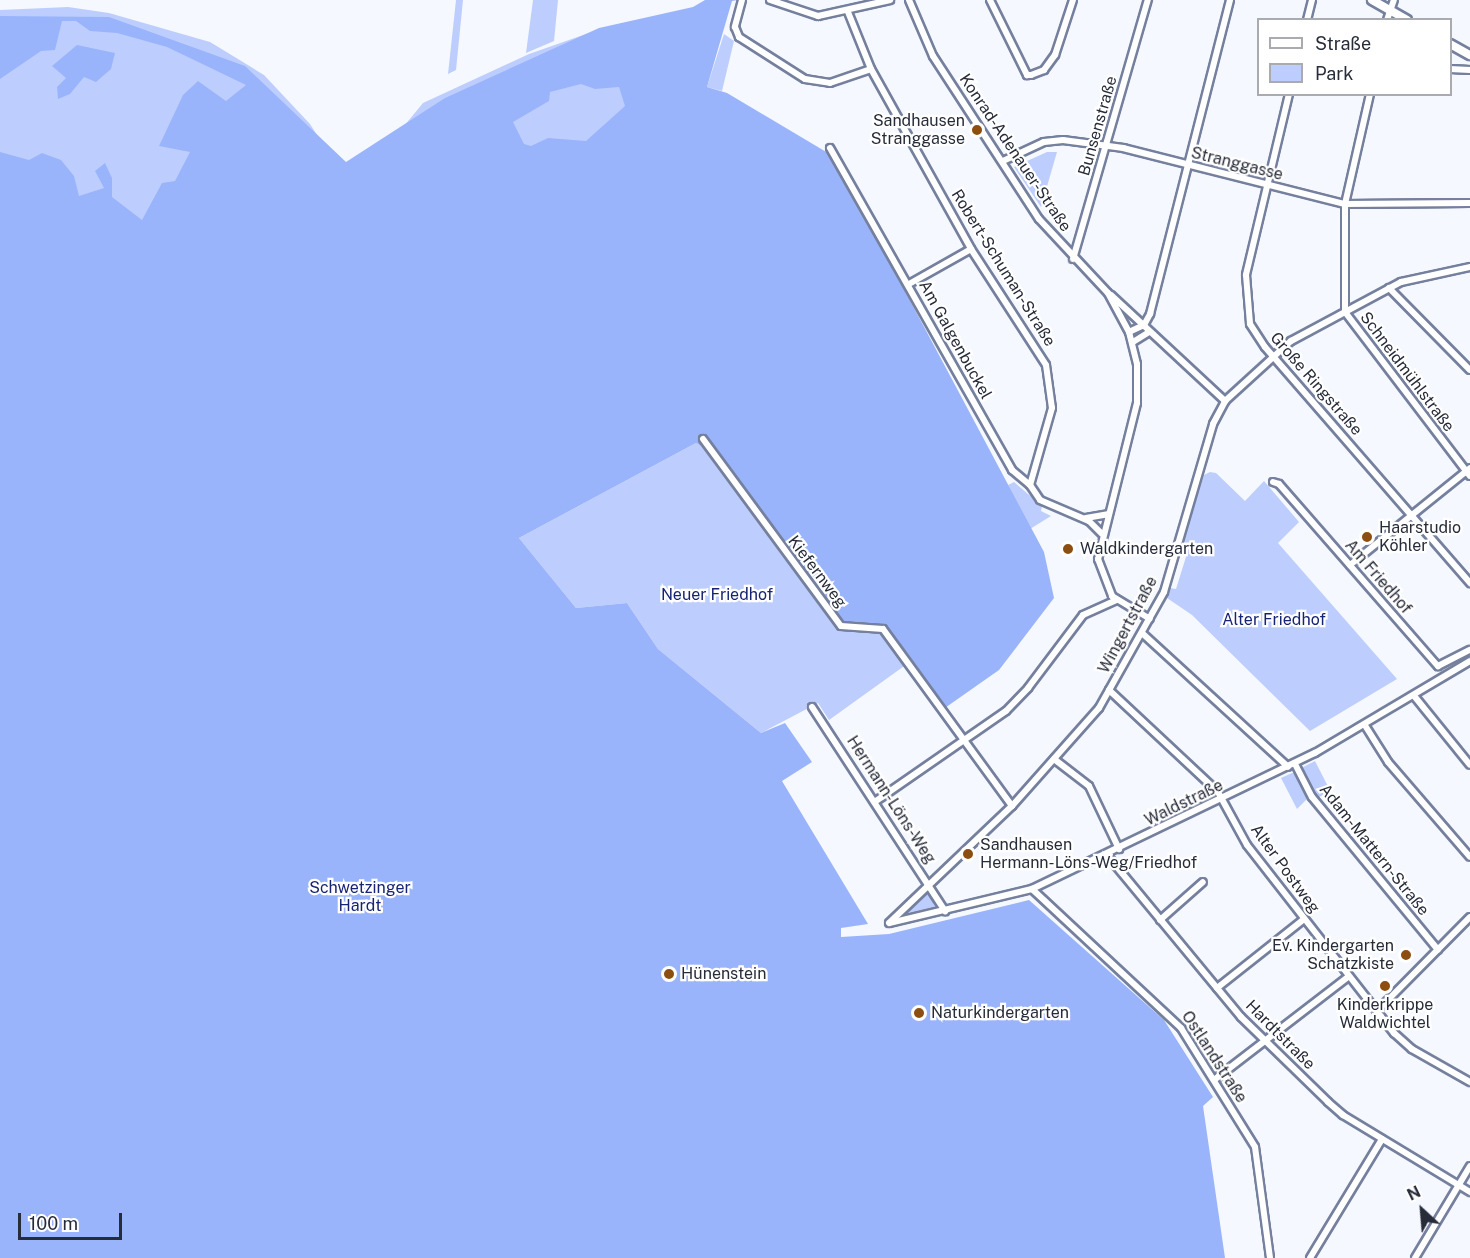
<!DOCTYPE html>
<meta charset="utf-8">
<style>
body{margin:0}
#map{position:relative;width:1470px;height:1258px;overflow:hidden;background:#f5f8ff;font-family:"Public Sans",sans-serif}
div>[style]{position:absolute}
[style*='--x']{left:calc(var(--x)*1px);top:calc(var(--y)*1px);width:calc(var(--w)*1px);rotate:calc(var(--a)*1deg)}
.green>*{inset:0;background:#bdcefe;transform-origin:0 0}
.forest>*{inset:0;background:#9ab4fc}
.roads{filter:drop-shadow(2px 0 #75809e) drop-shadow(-2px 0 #75809e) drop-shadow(0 2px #75809e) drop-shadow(0 -2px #75809e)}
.minor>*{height:6px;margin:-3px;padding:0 3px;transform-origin:3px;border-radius:3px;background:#fff}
.tertiary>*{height:8px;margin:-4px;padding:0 4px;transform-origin:4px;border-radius:4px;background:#fff}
.dots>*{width:16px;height:16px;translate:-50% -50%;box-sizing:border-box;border:3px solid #fff;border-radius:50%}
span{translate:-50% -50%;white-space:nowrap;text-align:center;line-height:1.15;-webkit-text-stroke:4.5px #fff;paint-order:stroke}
.poi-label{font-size:16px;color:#272c39}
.right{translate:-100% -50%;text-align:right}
.left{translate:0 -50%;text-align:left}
.street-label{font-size:16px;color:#272c39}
.park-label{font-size:16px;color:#172474}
.legend{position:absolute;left:1257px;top:18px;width:195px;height:78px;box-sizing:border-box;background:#fff;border:2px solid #a9abb0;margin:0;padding:8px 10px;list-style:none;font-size:18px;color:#272c39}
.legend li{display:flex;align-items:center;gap:12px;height:30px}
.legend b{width:30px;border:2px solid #a9abb0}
.north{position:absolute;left:1392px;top:1180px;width:60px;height:60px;-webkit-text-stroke:4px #fff;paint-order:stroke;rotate:334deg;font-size:16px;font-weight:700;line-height:24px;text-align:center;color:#272c39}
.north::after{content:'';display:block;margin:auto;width:21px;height:27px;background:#272c39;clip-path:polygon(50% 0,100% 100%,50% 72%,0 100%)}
.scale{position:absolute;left:18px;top:1213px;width:104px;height:27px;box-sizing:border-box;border:3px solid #272c39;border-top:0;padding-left:8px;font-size:18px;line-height:21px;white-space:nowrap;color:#272c39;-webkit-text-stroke:4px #fff;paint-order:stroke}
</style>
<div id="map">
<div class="green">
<i style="clip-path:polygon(456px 0,463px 0,456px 70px,448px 74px)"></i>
<i style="clip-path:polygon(533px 0,558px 0,554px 41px,526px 53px)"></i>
<i style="clip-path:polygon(714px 6px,397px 449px,0 204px,0 10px,68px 7px,109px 13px,210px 42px,264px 75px,310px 124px,347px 182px,386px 148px,423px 103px,529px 54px,586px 34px)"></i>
<i style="clip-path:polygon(724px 34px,734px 41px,722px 91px,707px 87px)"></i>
<i style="clip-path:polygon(1047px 152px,1057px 152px,1041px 207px,1014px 167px)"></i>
<i style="clip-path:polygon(696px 443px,709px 451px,882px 630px,907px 664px,829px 720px,818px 703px,761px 733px,658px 649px,627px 603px,576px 608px,519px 538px)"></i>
<i style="clip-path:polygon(1210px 472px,1216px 473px,1245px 501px,1264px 481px,1299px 522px,1278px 543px,1397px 679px,1310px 731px,1192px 615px,1167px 598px,1170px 588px,1176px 589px,1190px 544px,1183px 542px,1204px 475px)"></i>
<i style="clip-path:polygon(1014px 482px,1042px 506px,1041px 511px,1051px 516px,1030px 529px,1008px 485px)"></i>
<i style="left:1315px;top:761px;width:34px;height:16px;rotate:63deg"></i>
<i style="clip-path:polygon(1292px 773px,1296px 773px,1308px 798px,1297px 809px,1281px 778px)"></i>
<i style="clip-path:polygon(925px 894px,930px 894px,936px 910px,898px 918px)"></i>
</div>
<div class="forest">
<i style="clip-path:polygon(evenodd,705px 0,738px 0,732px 1px,707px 87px,727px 93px,833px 156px,1044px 552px,1054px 598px,999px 670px,942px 710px,882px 630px,840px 627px,709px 451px,696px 443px,519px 538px,576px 608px,627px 603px,658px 649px,761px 733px,785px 723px,812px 762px,782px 781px,868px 924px,841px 928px,841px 937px,889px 934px,1029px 900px,1164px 1020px,1213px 1097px,1203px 1106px,1225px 1258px,0 1258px,0 152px,29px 160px,42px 153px,61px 160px,74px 176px,79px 196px,104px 188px,95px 171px,105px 163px,112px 178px,112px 197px,142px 220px,162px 183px,175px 181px,190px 152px,159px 146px,183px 95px,198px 81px,226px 101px,246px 85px,167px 47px,117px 33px,90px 31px,76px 21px,62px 21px,55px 50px,41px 51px,0 79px,0 16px,109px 17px,245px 66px,346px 162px,445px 98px,599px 28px,693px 7px,705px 0,581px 84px,595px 89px,619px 87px,625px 106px,586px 141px,548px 138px,531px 146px,524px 144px,513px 122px,549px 101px,550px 92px,581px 84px)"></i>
<i style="clip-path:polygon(77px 45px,115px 53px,111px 69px,96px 82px,84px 77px,70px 94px,58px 99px,57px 87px,66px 78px,52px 66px)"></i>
</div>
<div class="roads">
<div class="minor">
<i style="--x:742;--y:0;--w:28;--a:105"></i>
<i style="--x:735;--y:27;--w:11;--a:68"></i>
<i style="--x:739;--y:37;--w:78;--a:32.5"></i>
<i style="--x:805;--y:79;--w:25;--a:9"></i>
<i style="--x:830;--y:83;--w:43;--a:-18.9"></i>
<i style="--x:770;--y:0;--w:51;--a:18.4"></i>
<i style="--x:818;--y:16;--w:74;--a:-12.5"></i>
<i style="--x:909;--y:0;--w:61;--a:66.8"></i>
<i style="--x:933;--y:56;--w:194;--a:57"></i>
<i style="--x:1039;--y:219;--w:101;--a:47"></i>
<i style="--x:1108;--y:293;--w:44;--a:61.7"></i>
<i style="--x:1129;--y:332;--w:33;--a:76"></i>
<i style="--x:1137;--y:364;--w:39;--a:90"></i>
<i style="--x:1137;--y:403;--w:161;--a:104"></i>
<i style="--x:1098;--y:559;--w:40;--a:69"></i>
<i style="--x:1112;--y:596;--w:44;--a:31.2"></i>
<i style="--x:990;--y:0;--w:84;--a:63.7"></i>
<i style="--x:1027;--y:75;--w:4;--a:0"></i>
<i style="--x:1031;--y:75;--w:14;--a:-21"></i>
<i style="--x:1044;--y:70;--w:19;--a:-54"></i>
<i style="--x:1055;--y:55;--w:58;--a:-71.9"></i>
<i style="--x:848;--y:12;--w:61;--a:68"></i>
<i style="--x:871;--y:69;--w:206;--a:60.9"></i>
<i style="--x:971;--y:249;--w:138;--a:57.1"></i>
<i style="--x:1046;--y:365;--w:43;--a:82.1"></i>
<i style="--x:1052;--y:408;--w:80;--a:105.9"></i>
<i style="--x:1307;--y:20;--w:21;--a:-76"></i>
<i style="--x:1387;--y:20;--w:21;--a:-71"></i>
<i style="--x:1450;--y:69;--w:20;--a:3"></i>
<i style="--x:1289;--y:94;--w:186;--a:103.4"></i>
<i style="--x:1246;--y:275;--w:49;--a:85.3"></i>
<i style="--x:1250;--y:324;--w:27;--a:57"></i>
<i style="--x:1265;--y:347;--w:313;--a:49"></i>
<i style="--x:1370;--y:94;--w:113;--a:102.8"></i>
<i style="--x:1345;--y:204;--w:108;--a:90"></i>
<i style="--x:1345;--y:312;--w:206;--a:52.7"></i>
<i style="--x:830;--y:148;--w:370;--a:60.5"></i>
<i style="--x:1012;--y:470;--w:23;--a:40"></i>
<i style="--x:1030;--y:485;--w:18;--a:56"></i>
<i style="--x:1040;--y:500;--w:53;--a:23.2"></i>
<i style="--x:1089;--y:521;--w:18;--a:45"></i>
<i style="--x:1003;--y:161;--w:45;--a:-24.9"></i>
<i style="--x:1044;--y:142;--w:19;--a:-6"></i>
<i style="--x:1063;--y:140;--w:61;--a:7.6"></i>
<i style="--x:1123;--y:148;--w:229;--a:14.2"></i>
<i style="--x:1345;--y:204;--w:125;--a:-0.5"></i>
<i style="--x:1073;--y:259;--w:270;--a:-73.9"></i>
<i style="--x:909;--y:284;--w:71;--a:-29.4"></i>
<i style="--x:1389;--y:288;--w:115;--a:45.4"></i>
<i style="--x:1111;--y:295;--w:156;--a:42.9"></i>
<i style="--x:1129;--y:332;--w:17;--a:-25"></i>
<i style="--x:1144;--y:325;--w:13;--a:-61"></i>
<i style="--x:1150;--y:314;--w:324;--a:-75.7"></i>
<i style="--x:1133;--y:342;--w:19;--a:-32"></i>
<i style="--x:703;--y:439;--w:232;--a:53.6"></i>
<i style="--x:841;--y:626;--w:42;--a:4.1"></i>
<i style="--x:883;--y:629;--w:219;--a:53.9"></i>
<i style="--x:1273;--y:482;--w:6;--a:18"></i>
<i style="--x:1279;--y:484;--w:242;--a:48.9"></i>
<i style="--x:1438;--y:666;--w:36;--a:-27"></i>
<i style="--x:1086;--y:518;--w:22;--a:-10"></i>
<i style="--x:1350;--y:565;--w:154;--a:-38.9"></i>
<i style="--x:1142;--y:633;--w:198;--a:42.5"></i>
<i style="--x:1109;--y:690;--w:149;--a:43.1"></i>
<i style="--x:1218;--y:792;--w:60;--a:61.3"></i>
<i style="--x:1247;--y:845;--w:239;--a:52"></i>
<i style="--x:1394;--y:1033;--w:24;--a:42"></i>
<i style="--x:1412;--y:1049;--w:67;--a:29.6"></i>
<i style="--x:1415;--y:697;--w:87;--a:51"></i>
<i style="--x:812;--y:707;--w:244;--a:56.9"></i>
<i style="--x:1366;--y:727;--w:41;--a:57.8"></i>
<i style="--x:1388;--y:762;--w:125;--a:49.2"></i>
<i style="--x:1054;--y:759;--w:44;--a:37.6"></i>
<i style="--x:1089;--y:786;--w:70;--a:64.5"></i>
<i style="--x:1295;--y:764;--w:37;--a:63"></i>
<i style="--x:1312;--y:797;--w:198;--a:50.5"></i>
<i style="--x:876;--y:801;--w:158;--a:-34.7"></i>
<i style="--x:1006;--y:711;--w:32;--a:-46"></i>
<i style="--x:1028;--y:688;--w:91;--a:-53"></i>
<i style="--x:1083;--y:615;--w:36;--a:-24"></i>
<i style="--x:1107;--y:855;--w:210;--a:50.4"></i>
<i style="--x:1241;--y:1017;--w:122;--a:44.3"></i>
<i style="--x:1328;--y:1102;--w:20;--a:41"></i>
<i style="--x:1343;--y:1115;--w:149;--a:31.2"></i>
<i style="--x:1032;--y:889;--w:204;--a:43"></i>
<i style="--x:1181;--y:1028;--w:140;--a:58.1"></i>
<i style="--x:1255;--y:1147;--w:112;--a:82.3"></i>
<i style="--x:1160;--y:920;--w:57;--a:-41.5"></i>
<i style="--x:889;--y:923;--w:170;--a:-43.6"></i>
<i style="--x:1012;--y:806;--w:131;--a:-48.4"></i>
<i style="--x:1099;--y:708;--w:133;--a:-60.7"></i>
<i style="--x:1164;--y:592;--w:175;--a:-73.7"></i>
<i style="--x:1213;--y:424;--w:26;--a:-62"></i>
<i style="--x:1225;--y:401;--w:89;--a:-42.3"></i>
<i style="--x:1291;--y:341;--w:125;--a:-28.2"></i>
<i style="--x:1401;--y:282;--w:71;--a:-12.3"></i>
<i style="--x:890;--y:923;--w:146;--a:-13.5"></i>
<i style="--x:1032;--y:889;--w:314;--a:-25.7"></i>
<i style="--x:1315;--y:753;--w:180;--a:-30.7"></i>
<i style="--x:1217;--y:988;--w:111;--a:-38.4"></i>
<i style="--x:1377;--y:1011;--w:132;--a:-45.3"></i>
<i style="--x:1214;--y:1080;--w:170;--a:-37.6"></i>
<i style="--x:1310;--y:1258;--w:139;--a:-58.8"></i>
<i style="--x:1415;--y:1258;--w:107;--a:-59.1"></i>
</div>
<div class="tertiary">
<i style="--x:1372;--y:0;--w:40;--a:29.7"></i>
<i style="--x:1450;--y:44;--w:23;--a:29"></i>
</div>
</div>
<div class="dots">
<i style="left:977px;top:130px;background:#8c4e11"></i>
<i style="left:1367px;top:537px;background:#8c4e11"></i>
<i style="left:1068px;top:549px;background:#8c4e11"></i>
<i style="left:968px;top:854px;background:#8c4e11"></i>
<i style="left:1406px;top:955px;background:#8c4e11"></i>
<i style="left:669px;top:974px;background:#8c4e11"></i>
<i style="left:1385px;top:986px;background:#8c4e11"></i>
<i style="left:919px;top:1013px;background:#8c4e11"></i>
</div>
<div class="poi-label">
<span class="right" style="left:965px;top:130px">Sandhausen<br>Stranggasse</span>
<span class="left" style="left:1379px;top:537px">Haarstudio<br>Köhler</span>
<span class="left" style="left:1080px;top:549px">Waldkindergarten</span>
<span class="left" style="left:980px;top:854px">Sandhausen<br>Hermann-Löns-Weg/Friedhof</span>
<span class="right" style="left:1394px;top:955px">Ev. Kindergarten<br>Schatzkiste</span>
<span class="left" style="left:681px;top:974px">Hünenstein</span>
<span style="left:1385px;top:1014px">Kinderkrippe<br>Waldwichtel</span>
<span class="left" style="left:931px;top:1013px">Naturkindergarten</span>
</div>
<div class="street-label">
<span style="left:1098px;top:126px;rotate:-74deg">Bunsenstraße</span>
<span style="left:1015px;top:153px;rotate:56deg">Konrad-Adenauer-Straße</span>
<span style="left:1237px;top:164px;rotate:14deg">Stranggasse</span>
<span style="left:1003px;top:268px;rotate:58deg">Robert-Schuman-Straße</span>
<span style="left:955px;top:340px;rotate:61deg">Am Galgenbuckel</span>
<span style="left:1407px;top:372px;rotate:53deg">Schneidmühlstraße</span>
<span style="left:1316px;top:384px;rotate:49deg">Große Ringstraße</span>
<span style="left:817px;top:572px;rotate:53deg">Kiefernweg</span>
<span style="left:1378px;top:577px;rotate:49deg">Am Friedhof</span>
<span style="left:1128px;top:625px;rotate:-62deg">Wingertstraße</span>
<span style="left:891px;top:800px;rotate:57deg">Hermann-Löns-Weg</span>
<span style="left:1184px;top:803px;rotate:-26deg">Waldstraße</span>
<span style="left:1374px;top:850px;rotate:51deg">Adam-Mattern-Straße</span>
<span style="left:1285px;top:869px;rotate:54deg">Alter Postweg</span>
<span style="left:1280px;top:1035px;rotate:45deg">Hardtstraße</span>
<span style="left:1214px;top:1057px;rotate:57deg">Ostlandstraße</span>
</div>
<div class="park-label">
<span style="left:717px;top:595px">Neuer Friedhof</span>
<span style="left:1274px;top:620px">Alter Friedhof</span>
<span style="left:360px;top:897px">Schwetzinger<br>Hardt</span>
</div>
<ul class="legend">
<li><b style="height:8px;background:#fff"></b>Straße</li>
<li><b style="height:16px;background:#bdcefe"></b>Park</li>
</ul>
<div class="north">N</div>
<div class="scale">100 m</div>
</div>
